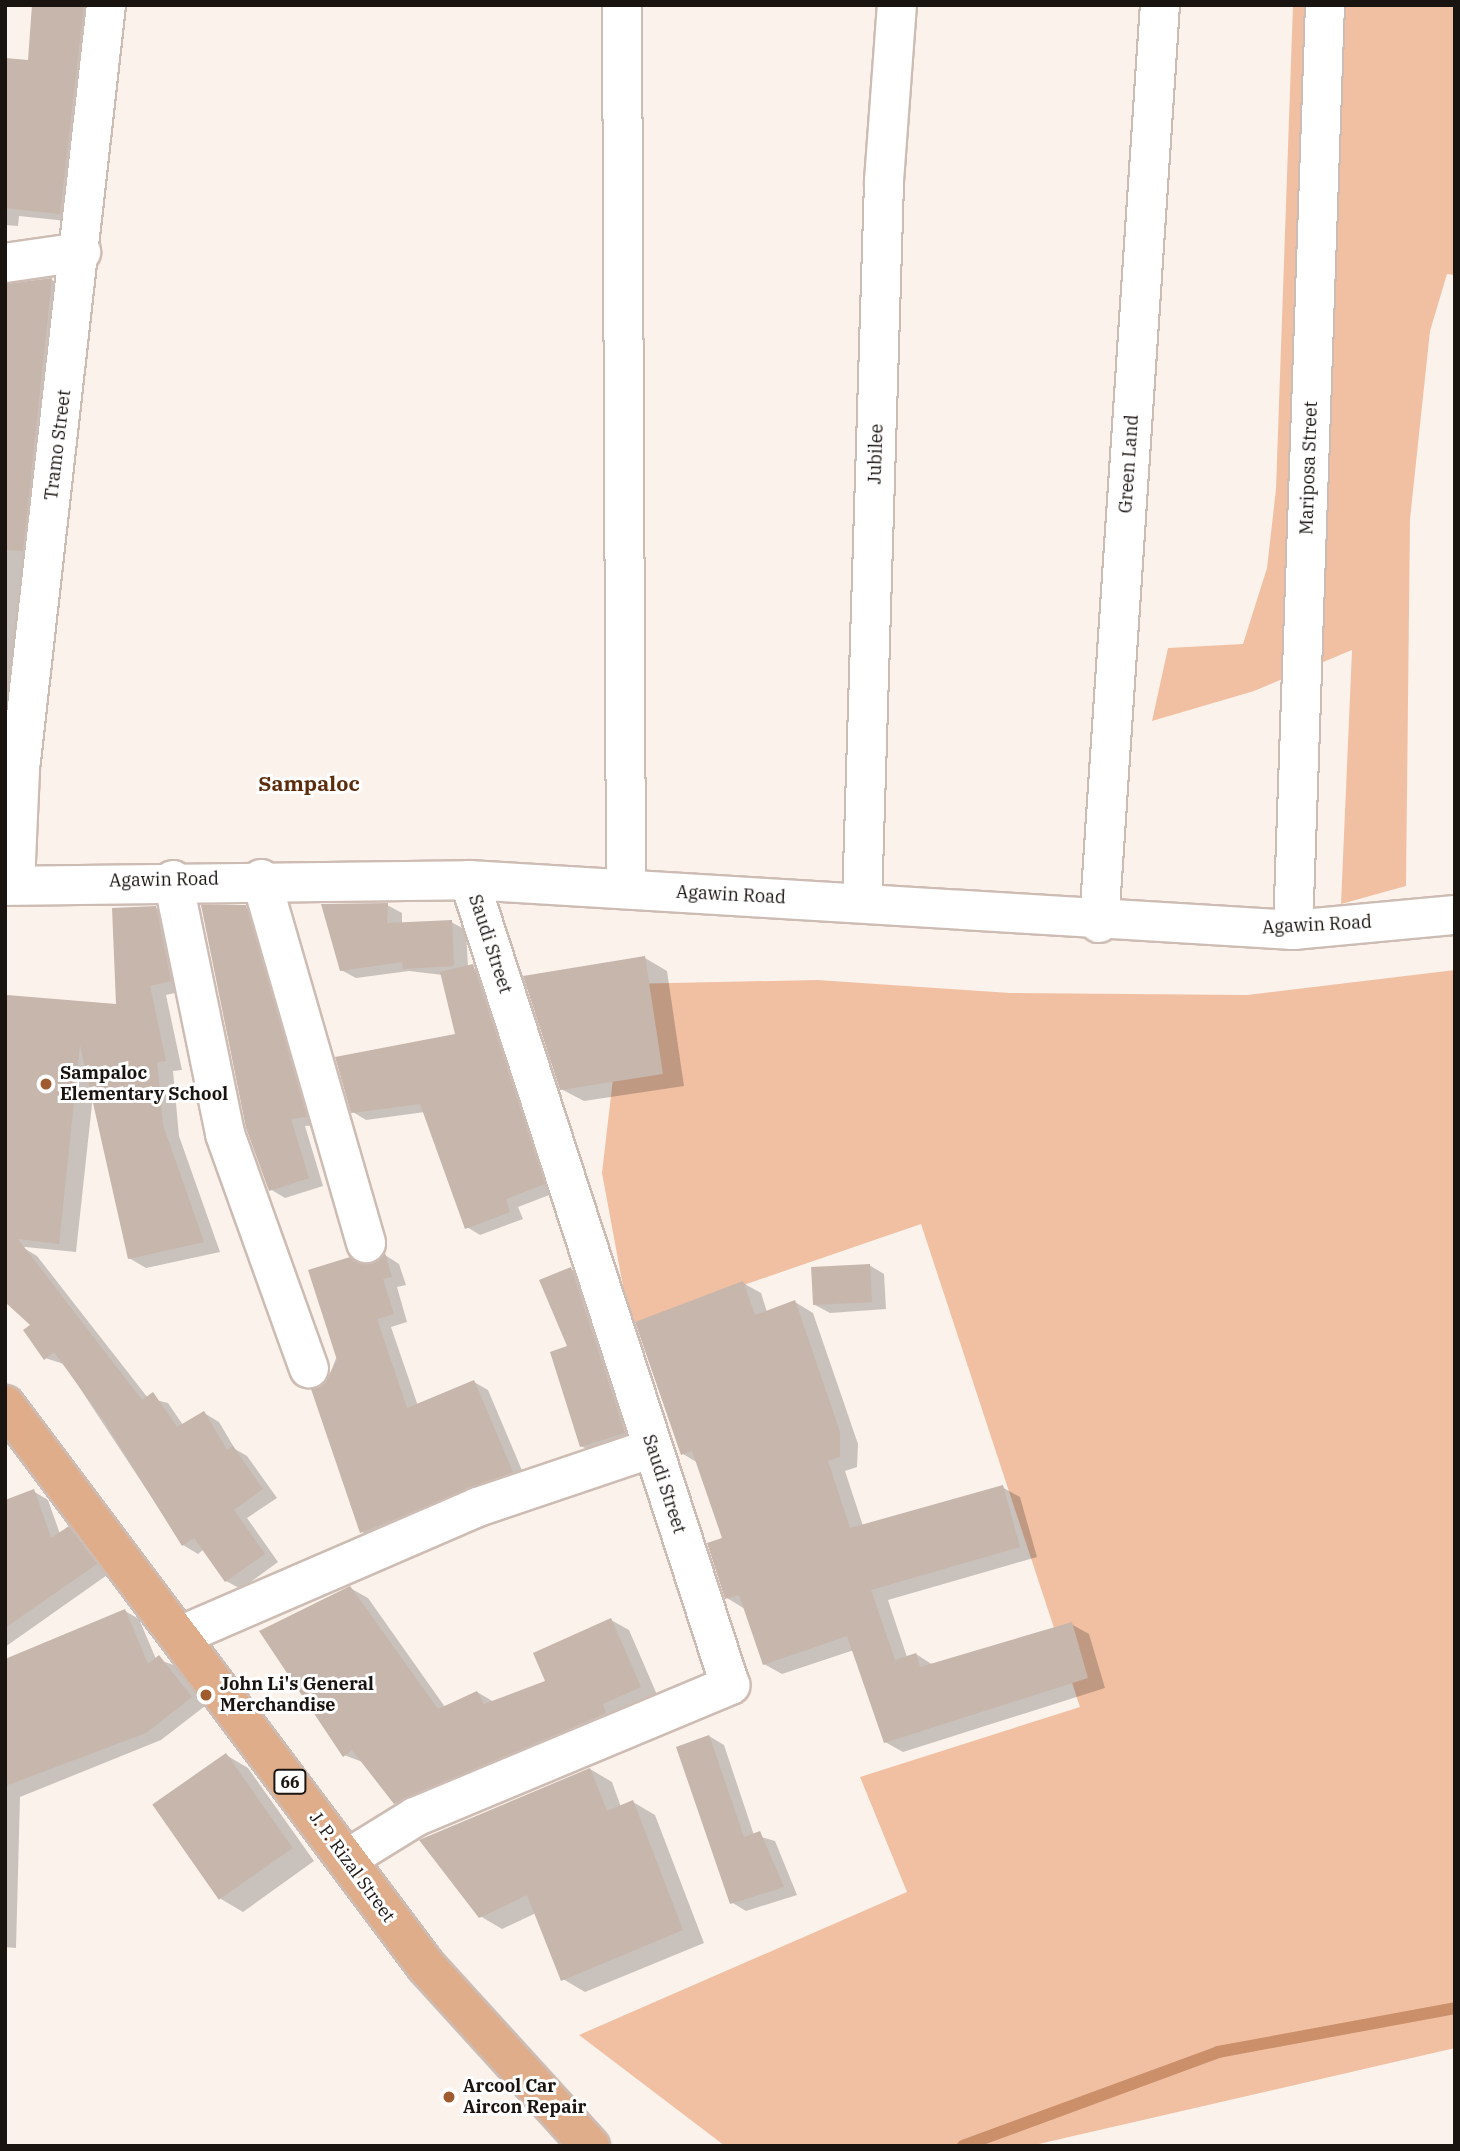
<!DOCTYPE html>
<style>
body{margin:0}
#map{position:relative;width:1460px;height:2151px;overflow:hidden;background:#fcf2ec;font-family:"IBM Plex Serif",serif}
div>[style]{position:absolute}
[style*='--x']{left:calc(var(--x)*1px);top:calc(var(--y)*1px);width:calc(var(--w)*1px);rotate:calc(var(--a)*1deg)}
.green>*{inset:0;background:#f1c0a3}
.shadow>*{inset:0;background:#0003}
.stream>*{height:12px;margin:-6px;padding:0 6px;transform-origin:6px;border-radius:6px;background:#cb8f6a}
.building>*{inset:0;background:#c6b6ac;transform-origin:0 0}
.roads{filter:drop-shadow(2px 0 #cdbcb3) drop-shadow(-2px 0 #cdbcb3) drop-shadow(0 2px #cdbcb3) drop-shadow(0 -2px #cdbcb3)}
.minor>*{height:38px;margin:-19px;padding:0 19px;transform-origin:19px;border-radius:19px;background:#fff}
.major>*{height:38px;margin:-19px;padding:0 19px;transform-origin:19px;border-radius:19px;background:#e0ad8b}
.dots>*{width:19px;height:19px;translate:-50% -50%;box-sizing:border-box;border:4px solid #fff;border-radius:50%}
span{translate:-50% -50%;white-space:nowrap;text-align:center;line-height:1.15;-webkit-text-stroke:6px #fff;paint-order:stroke}
.shield-label span{padding:2px 5px;background:#fff;border:2px solid;border-radius:5px;-webkit-text-stroke-width:0}
.shield-label{font-size:16px;color:#1a1411;font-weight:700}
.street-label{font-size:18px;color:#1a1411}
.poi-label{font-size:18px;color:#1a1411;font-weight:700}
.left{translate:0 -50%;text-align:left}
.quarter-label{font-size:21px;color:#5b2d0c;font-weight:700}
.frame{position:absolute;inset:0;border:7px solid #1a1411;pointer-events:none}
</style>
<div id="map">
<div class="green">
<i style="clip-path:polygon(1293px 5px,1455px 5px,1455px 275px,1447px 274px,1430px 331px,1410px 519px,1406px 886px,1341px 904px,1352px 650px,1254px 691px,1152px 721px,1168px 648px,1243px 644px,1267px 568px,1276px 489px)"></i>
<i style="clip-path:polygon(1455px 970px,1455px 2048px,1030px 2146px,725px 2146px,579px 2035px,907px 1892px,860px 1777px,1080px 1707px,921px 1224px,630px 1324px,602px 1173px,624px 984px,817px 980px,1010px 993px,1247px 995px)"></i>
</div>
<div class="shadow">
<i style="clip-path:polygon(33px 5px,104px 5px,76px 222px,19px 216px,18px 226px,5px 225px,5px 60px,29px 62px)"></i>
<i style="clip-path:polygon(52px 280px,68px 290px,5px 860px,5px 286px)"></i>
<i style="clip-path:polygon(387px 905px,402px 913px,402px 924px,451px 922px,466px 930px,468px 967px,486px 974px,557px 1192px,518px 1207px,523px 1219px,480px 1235px,467px 1227px,425px 1112px,366px 1120px,353px 1112px,457px 1035px,443px 975px,409px 971px,356px 978px,341px 970px)"></i>
<i style="clip-path:polygon(245px 907px,260px 915px,321px 1125px,305px 1126px,323px 1186px,285px 1198px,270px 1189px)"></i>
<i style="clip-path:polygon(156px 908px,173px 918px,187px 990px,166px 995px,182px 1070px,173px 1071px,179px 1136px,220px 1252px,146px 1268px,129px 1258px,93px 1095px,76px 1252px,5px 1245px,5px 996px,118px 1006px)"></i>
<i style="clip-path:polygon(645px 958px,667px 971px,684px 1086px,584px 1101px,561px 1089px)"></i>
<i style="clip-path:polygon(22px 1247px,37px 1256px,148px 1398px,168px 1403px,183px 1425px,204px 1413px,219px 1422px,235px 1449px,247px 1456px,277px 1498px,247px 1518px,278px 1562px,241px 1589px,226px 1581px,204px 1549px,198px 1554px,183px 1545px,64px 1364px,45px 1358px,32px 1325px)"></i>
<i style="clip-path:polygon(385px 1255px,399px 1264px,406px 1285px,397px 1287px,407px 1322px,391px 1327px,418px 1406px,474px 1382px,488px 1390px,526px 1480px,377px 1540px,362px 1532px,326px 1384px,372px 1266px)"></i>
<i style="clip-path:polygon(869px 1265px,884px 1274px,886px 1309px,830px 1313px,815px 1305px)"></i>
<i style="clip-path:polygon(571px 1269px,583px 1276px,637px 1439px,594px 1453px,581px 1446px)"></i>
<i style="clip-path:polygon(743px 1283px,761px 1293px,767px 1312px,795px 1302px,813px 1313px,858px 1444px,857px 1467px,845px 1471px,863px 1526px,1002px 1487px,1020px 1497px,1037px 1557px,888px 1600px,907px 1657px,916px 1654px,933px 1665px,1071px 1624px,1089px 1634px,1105px 1688px,903px 1752px,885px 1742px,854px 1650px,782px 1674px,764px 1664px,745px 1609px,727px 1598px,724px 1539px,698px 1463px,683px 1454px)"></i>
<i style="clip-path:polygon(33px 1491px,48px 1500px,60px 1534px,69px 1528px,83px 1537px,110px 1573px,5px 1647px,5px 1502px)"></i>
<i style="clip-path:polygon(350px 1588px,368px 1598px,445px 1707px,477px 1692px,494px 1702px,547px 1682px,611px 1620px,629px 1630px,658px 1697px,413px 1813px,395px 1803px,365px 1763px,344px 1755px)"></i>
<i style="clip-path:polygon(125px 1611px,139px 1619px,156px 1659px,174px 1665px,205px 1706px,161px 1740px,20px 1797px,16px 1948px,5px 1947px,5px 1661px)"></i>
<i style="clip-path:polygon(709px 1736px,724px 1745px,754px 1835px,775px 1841px,797px 1895px,746px 1911px,731px 1902px)"></i>
<i style="clip-path:polygon(226px 1755px,248px 1768px,314px 1861px,243px 1912px,221px 1899px,155px 1806px)"></i>
<i style="clip-path:polygon(590px 1769px,612px 1782px,621px 1807px,633px 1802px,655px 1815px,704px 1943px,585px 1992px,563px 1979px,536px 1913px,502px 1929px,480px 1916px)"></i>
</div>
<div class="stream">
<i style="--x:963;--y:2146;--w:272;--a:-20.2"></i>
<i style="--x:1218;--y:2052;--w:241;--a:-10.5"></i>
</div>
<div class="building">
<i style="clip-path:polygon(32px 5px,84px 5px,60px 214px,5px 208px,5px 58px,28px 60px)"></i>
<i style="clip-path:polygon(52px 278px,23px 551px,5px 550px,5px 284px)"></i>
<i style="clip-path:polygon(388px 903px,387px 923px,452px 920px,454px 966px,403px 969px,402px 962px,340px 971px,321px 904px)"></i>
<i style="clip-path:polygon(201px 905px,246px 905px,307px 1117px,291px 1119px,309px 1178px,269px 1191px,246px 1128px)"></i>
<i style="clip-path:polygon(156px 906px,171px 981px,150px 986px,166px 1061px,157px 1062px,163px 1125px,204px 1242px,128px 1259px,80px 1045px,59px 1244px,18px 1239px,142px 1400px,153px 1392px,177px 1427px,204px 1411px,227px 1450px,233px 1446px,263px 1489px,234px 1510px,265px 1554px,225px 1582px,194px 1538px,182px 1546px,104px 1421px,54px 1352px,44px 1360px,23px 1330px,30px 1325px,5px 1302px,7px 995px,116px 1004px,112px 908px)"></i>
<i style="clip-path:polygon(645px 956px,663px 1074px,560px 1090px,523px 976px)"></i>
<i style="clip-path:polygon(473px 964px,545px 1184px,506px 1199px,510px 1212px,465px 1229px,420px 1104px,351px 1113px,335px 1057px,455px 1034px,440px 972px)"></i>
<i style="clip-path:polygon(385px 1253px,392px 1277px,383px 1279px,394px 1314px,377px 1319px,407px 1408px,474px 1380px,513px 1472px,360px 1533px,311px 1389px,325px 1383px,337px 1360px,308px 1270px,350px 1257px,371px 1264px)"></i>
<i style="left:870px;top:1264px;width:38px;height:59px;rotate:87deg"></i>
<i style="clip-path:polygon(571px 1267px,625px 1433px,580px 1447px,550px 1352px,567px 1346px,539px 1280px)"></i>
<i style="clip-path:polygon(743px 1281px,755px 1315px,795px 1300px,840px 1432px,840px 1457px,828px 1461px,850px 1528px,1003px 1485px,1020px 1547px,871px 1590px,895px 1660px,916px 1653px,920px 1667px,1072px 1622px,1088px 1678px,884px 1743px,847px 1636px,763px 1665px,739px 1595px,725px 1599px,707px 1543px,722px 1538px,692px 1451px,681px 1455px,635px 1322px)"></i>
<i style="clip-path:polygon(34px 1489px,51px 1538px,69px 1526px,97px 1564px,5px 1628px,5px 1500px)"></i>
<i style="clip-path:polygon(350px 1586px,438px 1709px,477px 1691px,484px 1704px,545px 1681px,533px 1653px,611px 1618px,641px 1687px,603px 1704px,606px 1713px,394px 1804px,352px 1750px,343px 1757px,259px 1631px)"></i>
<i style="clip-path:polygon(125px 1609px,148px 1664px,159px 1655px,192px 1697px,146px 1733px,5px 1786px,5px 1659px)"></i>
<i style="clip-path:polygon(709px 1735px,744px 1837px,760px 1831px,784px 1887px,730px 1904px,676px 1747px)"></i>
<i style="left:226px;top:1753px;width:116px;height:90px;rotate:55deg"></i>
<i style="clip-path:polygon(590px 1768px,607px 1811px,633px 1800px,683px 1930px,561px 1981px,527px 1895px,479px 1918px,419px 1840px)"></i>
</div>
<div class="roads">
<div class="minor">
<i style="--x:622;--y:5;--w:884;--a:89.74"></i>
<i style="--x:5;--y:263;--w:77;--a:-8.2"></i>
<i style="--x:261;--y:879;--w:379;--a:73.9"></i>
<i style="--x:173;--y:880;--w:259;--a:78.4"></i>
<i style="--x:225;--y:1134;--w:249;--a:70.3"></i>
<i style="--x:15;--y:884;--w:115;--a:-87.5"></i>
<i style="--x:20;--y:769;--w:769;--a:-83.58"></i>
<i style="--x:5;--y:886;--w:464;--a:-0.7"></i>
<i style="--x:469;--y:880;--w:826;--a:3.47"></i>
<i style="--x:1293;--y:930;--w:163;--a:-5.3"></i>
<i style="--x:862;--y:903;--w:722;--a:-88.25"></i>
<i style="--x:884;--y:181;--w:176;--a:-85.8"></i>
<i style="--x:1099;--y:923;--w:920;--a:-86.2"></i>
<i style="--x:1293;--y:930;--w:926;--a:-88.02"></i>
<i style="--x:182;--y:1635;--w:322;--a:-23.4"></i>
<i style="--x:478;--y:1507;--w:184;--a:-18.7"></i>
<i style="--x:347;--y:1859;--w:80;--a:-31.7"></i>
<i style="--x:415;--y:1817;--w:342;--a:-22.7"></i>
<i style="--x:730;--y:1685;--w:846;--a:-107.96"></i>
</div>
<div class="major">
<i style="--x:5;--y:1405;--w:701;--a:53.11"></i>
<i style="--x:426;--y:1966;--w:244;--a:47.7"></i>
</div>
</div>
<div class="dots">
<i style="left:46px;top:1084px;background:#a05c2e"></i>
<i style="left:206px;top:1695px;background:#a05c2e"></i>
<i style="left:449px;top:2097px;background:#a05c2e"></i>
</div>
<div class="shield-label">
<span style="left:290px;top:1782px">66</span>
</div>
<div class="street-label">
<span style="left:58px;top:445px;rotate:-83deg">Tramo Street</span>
<span style="left:876px;top:454px;rotate:-88deg">Jubilee</span>
<span style="left:1129px;top:464px;rotate:-86deg">Green Land</span>
<span style="left:1309px;top:468px;rotate:-88deg">Mariposa Street</span>
<span style="left:164px;top:880px;rotate:-1deg">Agawin Road</span>
<span style="left:731px;top:895px;rotate:3deg">Agawin Road</span>
<span style="left:1317px;top:925px;rotate:-3deg">Agawin Road</span>
<span style="left:490px;top:944px;rotate:72deg">Saudi Street</span>
<span style="left:664px;top:1484px;rotate:72deg">Saudi Street</span>
<span style="left:352px;top:1867px;rotate:54deg">J. P. Rizal Street</span>
</div>
<div class="poi-label">
<span class="left" style="left:60px;top:1084px">Sampaloc<br>Elementary School</span>
<span class="left" style="left:220px;top:1695px">John Li's General<br>Merchandise</span>
<span class="left" style="left:463px;top:2097px">Arcool Car<br>Aircon Repair</span>
</div>
<div class="quarter-label">
<span style="left:309px;top:783px">Sampaloc</span>
</div>
<div class="frame"></div>
</div>
